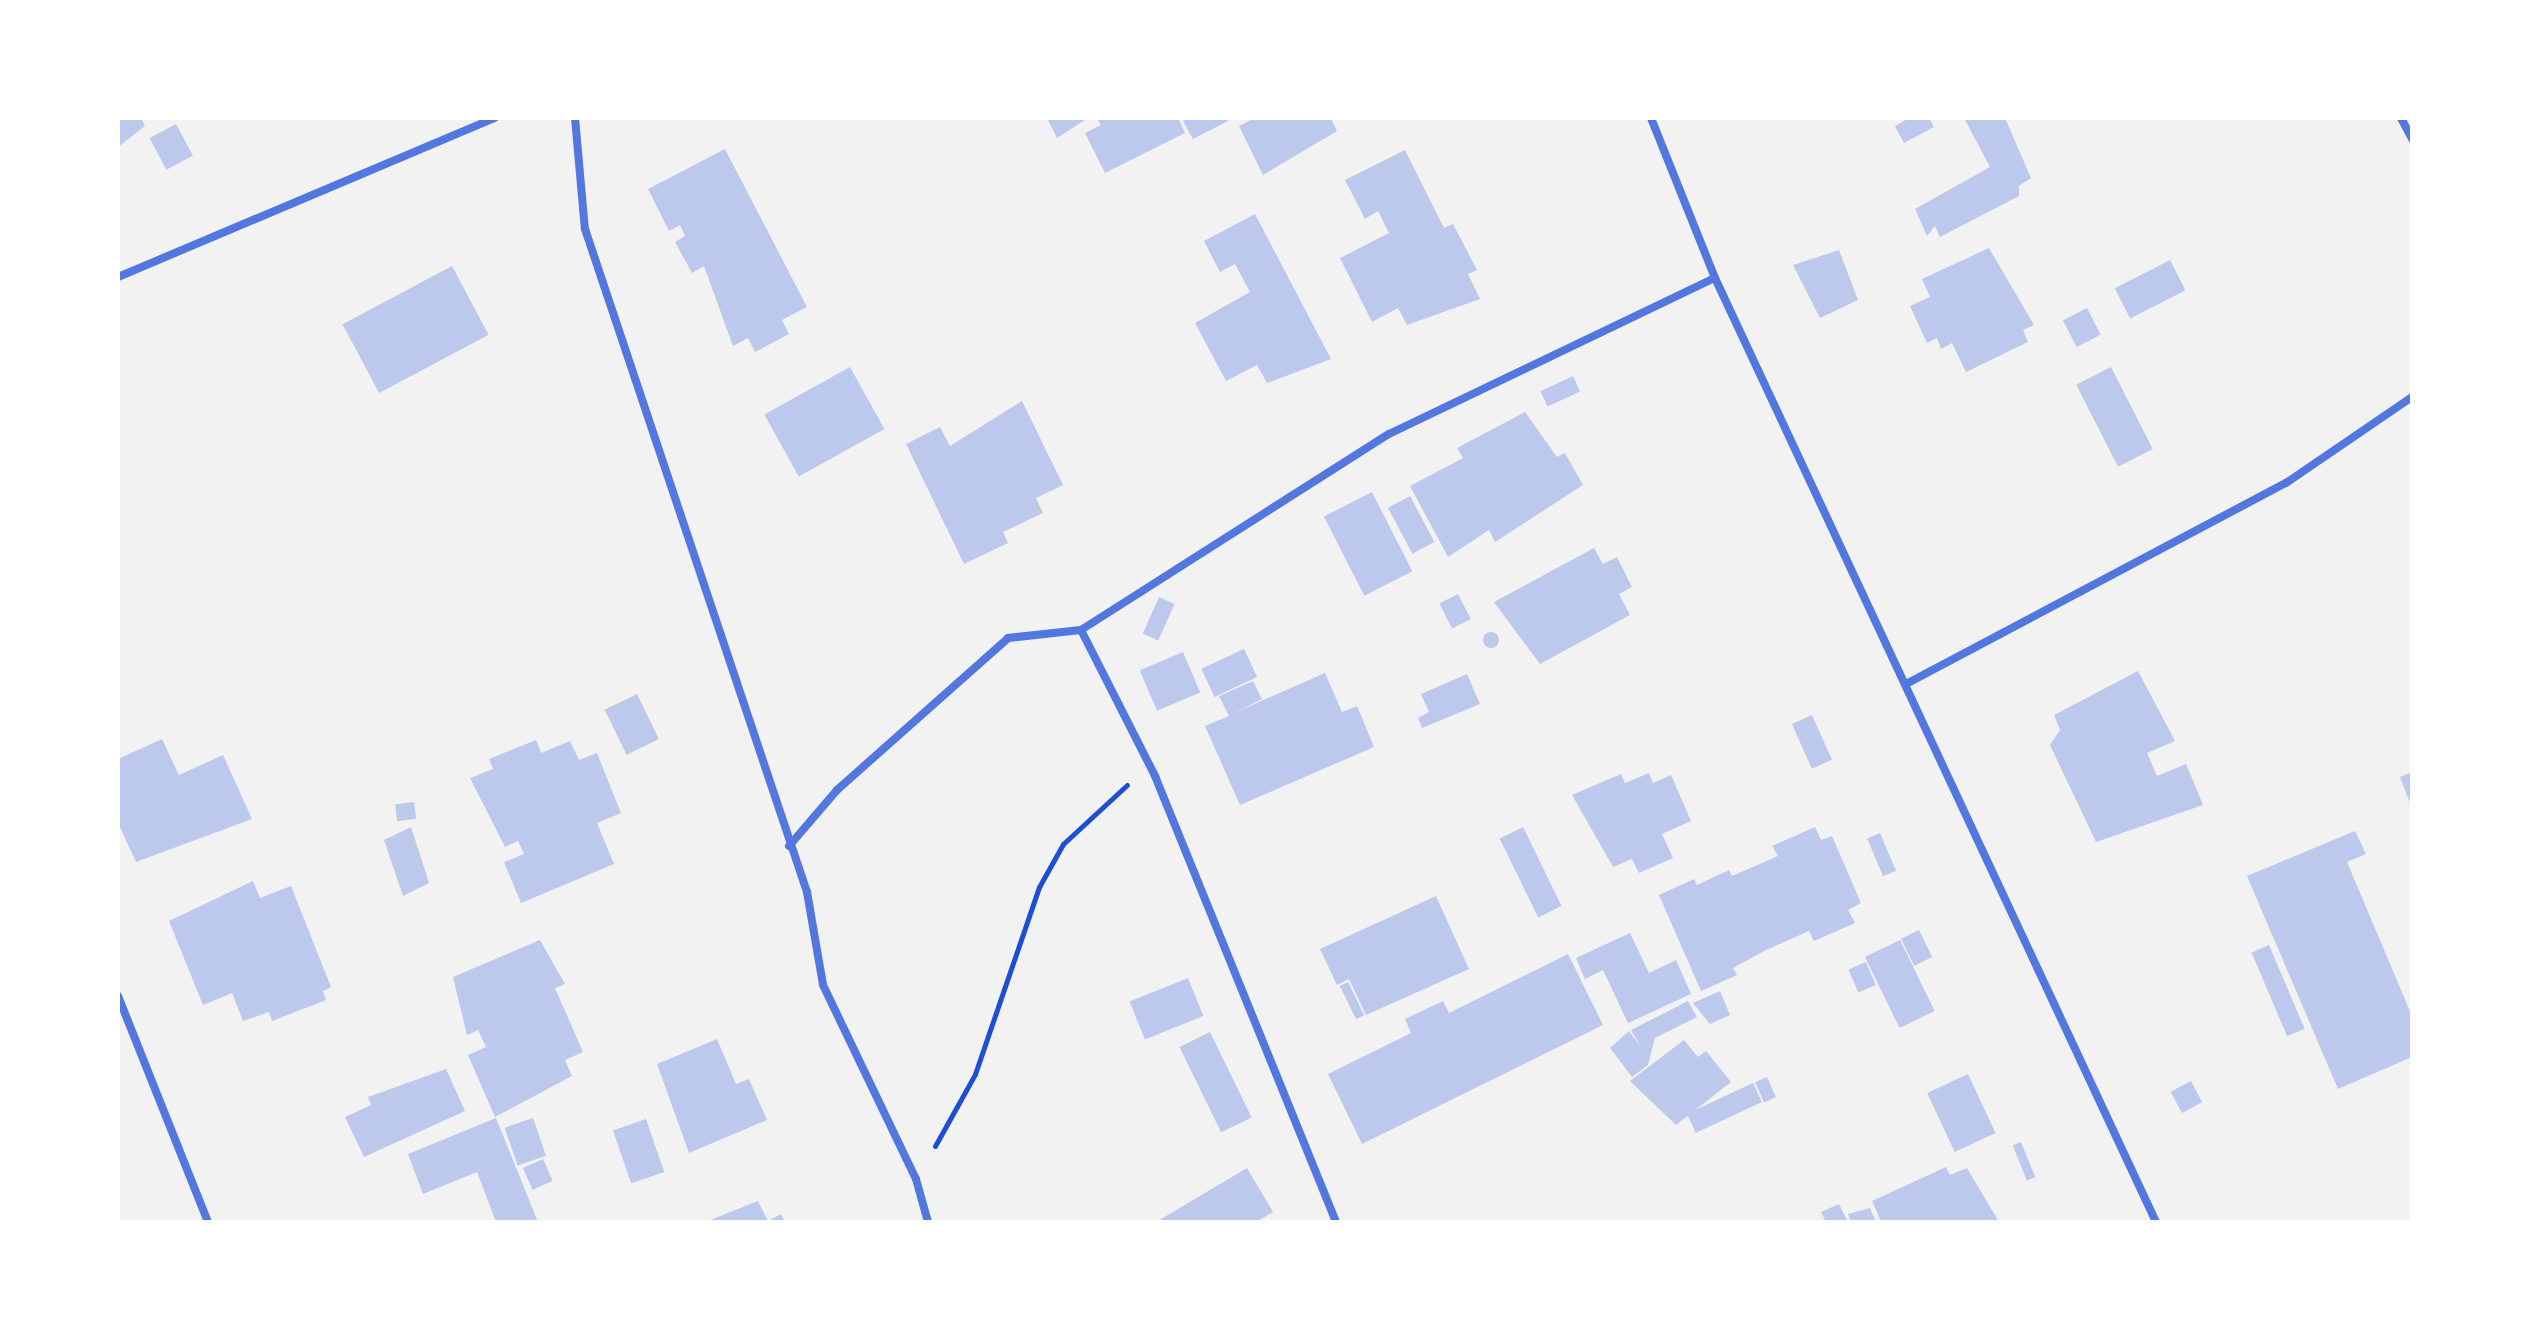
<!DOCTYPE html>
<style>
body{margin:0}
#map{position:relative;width:2530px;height:1340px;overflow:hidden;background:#f2f2f2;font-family:"IBM Plex Sans",sans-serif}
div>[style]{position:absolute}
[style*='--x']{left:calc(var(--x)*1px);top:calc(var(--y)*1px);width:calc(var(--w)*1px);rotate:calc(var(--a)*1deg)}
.building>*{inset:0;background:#bdc9ec;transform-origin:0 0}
.round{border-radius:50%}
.path>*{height:5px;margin:-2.5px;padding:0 2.5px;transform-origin:2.5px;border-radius:2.5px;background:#1d4ed8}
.minor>*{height:8px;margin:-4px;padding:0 4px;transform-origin:4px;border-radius:4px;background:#5277de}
span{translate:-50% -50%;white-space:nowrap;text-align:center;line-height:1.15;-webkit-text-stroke:7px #fff;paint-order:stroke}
.frame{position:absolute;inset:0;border:120px solid #fff;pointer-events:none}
</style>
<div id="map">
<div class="building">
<i style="clip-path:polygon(118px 118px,141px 118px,145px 126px,118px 147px)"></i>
<i style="clip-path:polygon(1088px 118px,1057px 138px,1048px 120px,1052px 118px)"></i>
<i style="clip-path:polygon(1097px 118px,1178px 118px,1185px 133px,1105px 173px,1085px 133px,1101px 125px)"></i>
<i style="clip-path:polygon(1190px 118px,1226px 118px,1228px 121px,1193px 139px,1183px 121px)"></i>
<i style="clip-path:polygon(1255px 118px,1331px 118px,1337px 131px,1263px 175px,1239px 126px)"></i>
<i style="clip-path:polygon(1909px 118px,1929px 118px,1934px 127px,1904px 143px,1895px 126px)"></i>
<i style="clip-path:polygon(1964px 118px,2005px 118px,2031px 178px,2019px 186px,2019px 196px,1940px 237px,1935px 226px,1927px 236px,1915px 209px,1990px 167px)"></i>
<i style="left:176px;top:124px;width:36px;height:30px;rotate:62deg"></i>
<i style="clip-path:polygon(725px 149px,807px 307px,782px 320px,789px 334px,755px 352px,748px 338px,733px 346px,704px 266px,692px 273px,675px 242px,685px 236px,680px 225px,669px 231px,648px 189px)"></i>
<i style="clip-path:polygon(1405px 150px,1444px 228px,1453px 224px,1477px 270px,1468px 274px,1480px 299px,1407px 325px,1398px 308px,1372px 322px,1340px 258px,1389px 233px,1378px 211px,1365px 219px,1345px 180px)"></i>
<i style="clip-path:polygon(1255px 214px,1331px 359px,1267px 383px,1257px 365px,1226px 381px,1195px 323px,1250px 292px,1235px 264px,1220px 272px,1204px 241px)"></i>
<i style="clip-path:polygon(1989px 248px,2034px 325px,2023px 330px,2028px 342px,1966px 372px,1952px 343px,1941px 349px,1937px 338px,1927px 343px,1910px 306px,1930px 297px,1922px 279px)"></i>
<i style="clip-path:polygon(1839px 250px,1858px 300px,1820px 318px,1793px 265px)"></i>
<i style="left:2170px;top:260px;width:34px;height:62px;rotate:63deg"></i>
<i style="left:452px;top:266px;width:78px;height:124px;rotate:62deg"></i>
<i style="left:2087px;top:308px;width:30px;height:27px;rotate:63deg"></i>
<i style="left:850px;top:367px;width:71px;height:98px;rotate:61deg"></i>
<i style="left:2111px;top:367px;width:92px;height:39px;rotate:63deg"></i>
<i style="left:1573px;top:376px;width:17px;height:36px;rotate:65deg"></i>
<i style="clip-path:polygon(1022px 401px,1063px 485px,1036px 498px,1043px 513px,1003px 532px,1008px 543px,964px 564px,906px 444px,940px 427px,950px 446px)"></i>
<i style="clip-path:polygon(1525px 412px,1557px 457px,1565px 453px,1583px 485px,1495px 542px,1489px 530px,1448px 557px,1410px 486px,1463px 458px,1457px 448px)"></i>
<i style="left:1372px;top:492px;width:89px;height:54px;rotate:63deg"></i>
<i style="left:1410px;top:496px;width:52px;height:25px;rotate:62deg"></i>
<i style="clip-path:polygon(1594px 548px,1603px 564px,1617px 557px,1632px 587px,1619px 594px,1630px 615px,1540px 664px,1494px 602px)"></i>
<i style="left:1458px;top:594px;width:28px;height:21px;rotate:63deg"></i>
<i style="left:1159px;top:597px;width:17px;height:40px;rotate:24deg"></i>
<i class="round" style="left:1483px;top:632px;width:16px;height:16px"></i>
<i style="left:1244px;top:649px;width:31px;height:47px;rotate:65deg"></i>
<i style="left:1183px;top:652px;width:44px;height:47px;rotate:67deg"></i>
<i style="clip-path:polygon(2138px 671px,2175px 741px,2147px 753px,2157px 776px,2186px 764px,2203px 805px,2096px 842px,2050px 745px,2060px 730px,2054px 715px)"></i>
<i style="clip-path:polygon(1325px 673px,1342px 712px,1357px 706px,1374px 747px,1240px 805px,1205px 726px,1229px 716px,1219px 696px,1253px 681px,1262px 699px,1234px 713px)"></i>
<i style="clip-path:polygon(1467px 674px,1480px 704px,1422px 728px,1418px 718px,1429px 712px,1421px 694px)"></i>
<i style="left:637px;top:694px;width:50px;height:36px;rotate:64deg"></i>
<i style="left:1812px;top:715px;width:49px;height:22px;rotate:66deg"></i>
<i style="clip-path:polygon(162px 739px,179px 775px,223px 755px,252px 819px,136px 862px,118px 823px,118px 759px)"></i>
<i style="clip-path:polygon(536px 740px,541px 753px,570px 741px,579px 760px,597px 753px,621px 813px,597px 823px,614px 864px,521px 903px,504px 862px,524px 854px,518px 841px,505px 847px,470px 778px,493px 769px,489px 759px)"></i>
<i style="clip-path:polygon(2412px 772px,2412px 808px,2400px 777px)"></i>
<i style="clip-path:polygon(1649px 773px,1653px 783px,1671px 775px,1691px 821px,1662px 834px,1673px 858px,1639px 873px,1632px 859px,1613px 867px,1572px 795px,1621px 774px,1625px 783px)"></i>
<i style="left:414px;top:802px;width:17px;height:19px;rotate:83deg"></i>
<i style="clip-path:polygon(411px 827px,429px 883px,403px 896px,384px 840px)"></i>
<i style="left:1523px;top:827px;width:88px;height:26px;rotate:64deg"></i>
<i style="clip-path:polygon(1815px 827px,1821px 840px,1832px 836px,1861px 903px,1848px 910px,1855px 923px,1814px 941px,1809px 931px,1766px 950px,1733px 968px,1737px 975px,1701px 991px,1659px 895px,1694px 879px,1697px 885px,1729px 870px,1732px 876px,1778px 856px,1772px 846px)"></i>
<i style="clip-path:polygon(2355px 831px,2366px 854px,2347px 862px,2412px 1016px,2412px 1057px,2338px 1089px,2247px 876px)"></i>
<i style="left:1880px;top:833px;width:41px;height:14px;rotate:67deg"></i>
<i style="clip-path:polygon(253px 881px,260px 898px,291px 886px,331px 987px,323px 991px,326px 1000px,272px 1021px,269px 1012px,243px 1021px,232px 993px,203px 1005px,169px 921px)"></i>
<i style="clip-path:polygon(1436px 896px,1469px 969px,1366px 1015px,1349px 979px,1337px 985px,1320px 949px)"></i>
<i style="left:1919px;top:930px;width:30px;height:20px;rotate:64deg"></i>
<i style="clip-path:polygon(1630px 933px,1649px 973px,1676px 960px,1691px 994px,1628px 1023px,1603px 970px,1585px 979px,1576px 958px)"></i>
<i style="clip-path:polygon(540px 940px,565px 984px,555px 988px,583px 1052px,565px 1060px,572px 1076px,495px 1117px,468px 1055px,486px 1047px,478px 1030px,467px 1035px,453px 977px)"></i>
<i style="left:1900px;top:940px;width:79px;height:39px;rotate:64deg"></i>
<i style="left:2269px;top:945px;width:91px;height:19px;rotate:67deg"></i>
<i style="clip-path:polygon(1568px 954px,1603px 1025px,1362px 1144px,1328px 1074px,1411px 1033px,1405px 1019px,1443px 1001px,1449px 1013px)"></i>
<i style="left:1866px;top:962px;width:25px;height:19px;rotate:67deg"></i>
<i style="left:1188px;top:978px;width:41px;height:63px;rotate:68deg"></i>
<i style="left:1348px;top:982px;width:37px;height:9px;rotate:64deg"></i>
<i style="clip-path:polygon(1720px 991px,1730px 1015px,1710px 1024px,1693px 1003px)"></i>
<i style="clip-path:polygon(1688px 1001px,1697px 1017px,1655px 1038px,1648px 1065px,1632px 1077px,1610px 1048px,1629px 1031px,1641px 1047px,1631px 1030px)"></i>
<i style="left:1210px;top:1032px;width:95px;height:34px;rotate:64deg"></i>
<i style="clip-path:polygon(717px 1039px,736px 1084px,749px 1079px,767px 1120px,689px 1153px,657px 1064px)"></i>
<i style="clip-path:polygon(1684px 1040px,1698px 1057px,1706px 1051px,1731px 1082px,1676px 1125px,1630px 1081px)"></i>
<i style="clip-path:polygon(446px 1069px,465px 1111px,364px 1157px,345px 1117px,371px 1105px,368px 1097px)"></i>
<i style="left:1968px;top:1074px;width:65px;height:45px;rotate:65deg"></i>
<i style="left:1767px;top:1077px;width:22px;height:13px;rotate:66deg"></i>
<i style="left:2191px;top:1081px;width:24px;height:23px;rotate:62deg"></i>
<i style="left:1753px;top:1083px;width:21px;height:73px;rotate:65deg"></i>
<i style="clip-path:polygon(496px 1118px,538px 1222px,496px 1222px,477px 1172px,423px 1194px,408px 1154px)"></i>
<i style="left:533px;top:1118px;width:40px;height:30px;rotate:71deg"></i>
<i style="left:646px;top:1119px;width:56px;height:35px;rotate:71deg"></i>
<i style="left:2021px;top:1142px;width:38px;height:9px;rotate:68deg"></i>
<i style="left:543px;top:1159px;width:24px;height:22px;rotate:66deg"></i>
<i style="clip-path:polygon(1946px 1167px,1950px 1175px,1967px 1168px,1999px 1222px,1881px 1222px,1872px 1201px)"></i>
<i style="clip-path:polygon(1247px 1168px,1273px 1212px,1256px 1222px,1156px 1222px)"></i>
<i style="clip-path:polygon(758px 1201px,768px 1221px,781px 1214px,785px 1222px,705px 1222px)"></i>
<i style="clip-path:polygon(1839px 1204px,1848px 1222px,1826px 1222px,1821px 1212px)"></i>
<i style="clip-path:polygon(1870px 1208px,1876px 1222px,1851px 1222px,1848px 1214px)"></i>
</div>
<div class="path">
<i style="--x:935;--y:1146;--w:82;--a:-60.9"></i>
<i style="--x:975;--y:1074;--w:198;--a:-71.1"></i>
<i style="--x:1039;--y:887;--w:49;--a:-60.8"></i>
<i style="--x:1063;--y:844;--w:87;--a:-42.7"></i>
</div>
<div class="minor">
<i style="--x:575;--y:118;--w:111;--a:84.9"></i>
<i style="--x:585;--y:229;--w:699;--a:71.49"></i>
<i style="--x:807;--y:892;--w:94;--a:80.2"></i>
<i style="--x:823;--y:985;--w:215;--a:64.4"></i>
<i style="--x:916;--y:1179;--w:45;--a:74.4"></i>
<i style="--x:1651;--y:118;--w:172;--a:68.2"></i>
<i style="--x:1715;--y:278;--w:1042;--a:64.96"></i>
<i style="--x:2401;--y:118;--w:24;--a:62"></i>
<i style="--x:118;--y:277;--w:409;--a:-22.9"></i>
<i style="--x:1081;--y:630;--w:164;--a:63.1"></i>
<i style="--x:1155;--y:776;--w:481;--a:67.9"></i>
<i style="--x:1906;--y:684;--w:430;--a:-27.9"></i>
<i style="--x:2286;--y:483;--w:153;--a:-34.3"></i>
<i style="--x:789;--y:846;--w:74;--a:-49.4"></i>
<i style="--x:837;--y:790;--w:229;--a:-41.6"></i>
<i style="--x:1008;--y:638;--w:73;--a:-6.3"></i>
<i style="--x:1081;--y:630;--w:365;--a:-32.5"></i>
<i style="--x:1389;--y:434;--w:361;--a:-25.6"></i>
<i style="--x:118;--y:996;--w:243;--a:68.3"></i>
</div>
<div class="frame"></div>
</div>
